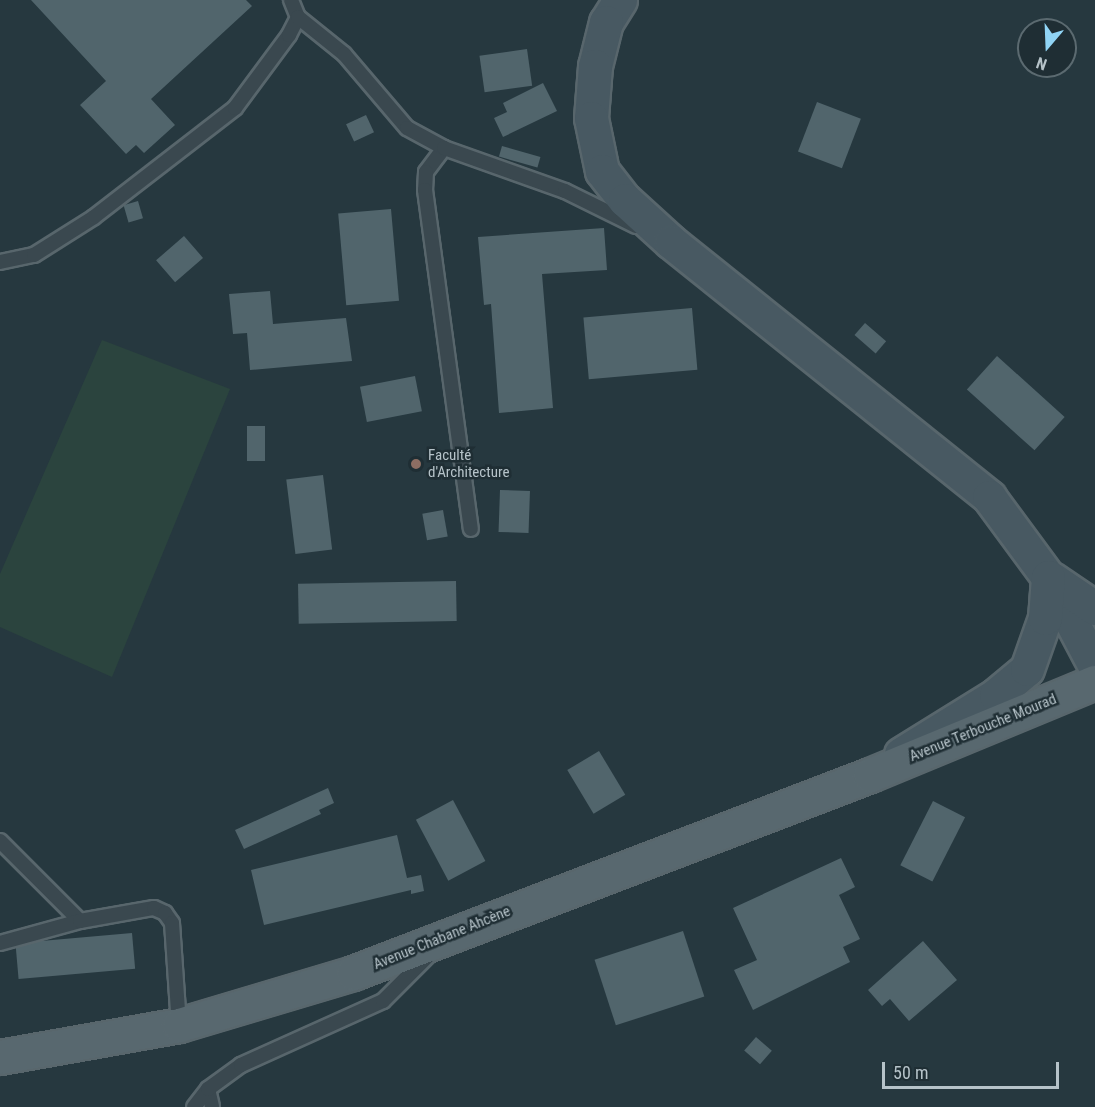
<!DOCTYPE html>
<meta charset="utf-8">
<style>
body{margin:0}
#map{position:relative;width:1095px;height:1107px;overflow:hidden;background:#26383f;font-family:"Roboto Condensed",sans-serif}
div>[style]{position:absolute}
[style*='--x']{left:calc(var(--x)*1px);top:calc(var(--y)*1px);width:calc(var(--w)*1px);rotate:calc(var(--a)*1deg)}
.green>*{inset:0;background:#2b443e}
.building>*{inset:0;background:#51656c;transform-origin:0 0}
.roads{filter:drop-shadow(2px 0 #58666c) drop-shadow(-2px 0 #58666c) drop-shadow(0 2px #58666c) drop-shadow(0 -2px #58666c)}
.service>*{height:14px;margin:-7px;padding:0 7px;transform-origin:7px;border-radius:7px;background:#3a484f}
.secondary>*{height:33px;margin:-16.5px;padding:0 16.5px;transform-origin:16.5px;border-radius:16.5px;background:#485962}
.primary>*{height:33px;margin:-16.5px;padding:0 16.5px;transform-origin:16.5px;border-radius:16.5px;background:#58686f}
.dots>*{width:16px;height:16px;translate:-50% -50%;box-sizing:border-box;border:3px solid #1f2e34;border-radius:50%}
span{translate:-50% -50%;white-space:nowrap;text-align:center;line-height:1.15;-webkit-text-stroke:5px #1f2e34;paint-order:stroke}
.poi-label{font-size:15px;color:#b6c3c9}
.left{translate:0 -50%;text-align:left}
.street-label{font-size:15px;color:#b6c3c9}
.north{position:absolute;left:1017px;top:18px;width:60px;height:60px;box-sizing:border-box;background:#1f2e34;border:2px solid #5b6a70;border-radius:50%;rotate:199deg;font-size:16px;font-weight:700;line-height:24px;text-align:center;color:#b6c3c9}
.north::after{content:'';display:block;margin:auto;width:21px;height:27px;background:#90d4f5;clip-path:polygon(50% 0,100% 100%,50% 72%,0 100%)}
.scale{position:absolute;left:882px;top:1062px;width:177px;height:27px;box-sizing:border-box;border:3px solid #b6c3c9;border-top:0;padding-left:8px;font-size:18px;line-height:21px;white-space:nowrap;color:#b6c3c9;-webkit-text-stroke:4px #1f2e34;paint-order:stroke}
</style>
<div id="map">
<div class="green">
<i style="clip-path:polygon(102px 340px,230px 389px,112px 677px,0 627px,0 574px)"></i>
</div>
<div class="building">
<i style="clip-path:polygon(31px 0,246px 0,252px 6px,151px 99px,175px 125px,144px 153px,136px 145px,126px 154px,80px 105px,106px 81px)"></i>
<i style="left:527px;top:49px;width:37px;height:48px;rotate:82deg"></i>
<i style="clip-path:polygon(543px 83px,557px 111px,503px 137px,494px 118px,507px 112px,503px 103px)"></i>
<i style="left:817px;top:102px;width:47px;height:53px;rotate:21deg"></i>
<i style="left:366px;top:115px;width:19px;height:22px;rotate:65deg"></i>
<i style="left:502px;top:146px;width:40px;height:11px;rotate:16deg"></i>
<i style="left:138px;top:201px;width:18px;height:15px;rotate:74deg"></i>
<i style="left:391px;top:209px;width:92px;height:53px;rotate:85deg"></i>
<i style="clip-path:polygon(604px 228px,607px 270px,542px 274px,553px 408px,499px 413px,491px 304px,484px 305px,478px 237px)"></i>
<i style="left:184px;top:236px;width:29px;height:37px;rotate:49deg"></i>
<i style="clip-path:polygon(270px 291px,273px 324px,346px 318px,352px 361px,250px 370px,247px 333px,233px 334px,229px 294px)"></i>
<i style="left:692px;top:308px;width:62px;height:109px;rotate:85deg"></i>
<i style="left:865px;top:323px;width:28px;height:16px;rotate:41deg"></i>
<i style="left:997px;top:356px;width:91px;height:45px;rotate:42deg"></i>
<i style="left:415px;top:376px;width:36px;height:56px;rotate:79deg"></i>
<i style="left:247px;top:426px;width:18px;height:35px"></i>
<i style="left:323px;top:475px;width:75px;height:37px;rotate:83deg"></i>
<i style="left:500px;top:490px;width:30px;height:42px;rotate:2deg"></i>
<i style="left:443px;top:510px;width:27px;height:21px;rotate:80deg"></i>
<i style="left:456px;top:581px;width:40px;height:158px;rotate:89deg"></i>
<i style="left:599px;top:751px;width:51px;height:37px;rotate:59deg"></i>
<i style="clip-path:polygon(328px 788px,334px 803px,319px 810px,321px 814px,244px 849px,235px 830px)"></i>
<i style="left:453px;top:800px;width:69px;height:42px;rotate:62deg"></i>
<i style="left:933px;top:801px;width:36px;height:72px;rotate:27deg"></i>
<i style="clip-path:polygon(397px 835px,407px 878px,421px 875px,424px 891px,411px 894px,411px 890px,264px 925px,251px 870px)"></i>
<i style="clip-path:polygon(841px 858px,855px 887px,839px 895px,860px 939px,843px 947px,850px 962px,753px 1010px,734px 970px,757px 960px,733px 908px)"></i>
<i style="left:683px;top:931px;width:69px;height:93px;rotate:72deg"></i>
<i style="left:132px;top:933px;width:36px;height:117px;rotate:85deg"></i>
<i style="clip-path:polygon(923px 941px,957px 980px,909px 1021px,890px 999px,882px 1006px,868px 990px)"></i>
<i style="left:756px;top:1037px;width:21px;height:18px;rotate:41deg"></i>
</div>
<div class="roads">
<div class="service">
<i style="--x:291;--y:0;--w:18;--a:68"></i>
<i style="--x:444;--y:148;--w:30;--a:127"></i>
<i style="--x:426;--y:172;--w:18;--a:93"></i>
<i style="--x:425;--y:190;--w:342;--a:82.3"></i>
<i style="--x:0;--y:262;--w:35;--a:-12"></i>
<i style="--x:34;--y:255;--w:71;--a:-32.3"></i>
<i style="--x:94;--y:217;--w:178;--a:-37.7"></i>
<i style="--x:235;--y:108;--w:91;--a:-53.5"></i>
<i style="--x:289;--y:35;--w:20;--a:-63"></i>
<i style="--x:298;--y:17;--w:59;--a:38.8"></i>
<i style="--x:344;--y:54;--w:97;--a:49.6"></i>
<i style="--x:407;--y:128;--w:42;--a:28.4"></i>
<i style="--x:444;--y:148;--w:128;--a:19.6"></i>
<i style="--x:565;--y:191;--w:79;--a:26.2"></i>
<i style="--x:0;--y:841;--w:113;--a:45"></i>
<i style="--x:80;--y:921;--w:83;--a:164.6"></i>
<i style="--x:80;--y:921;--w:75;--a:-10"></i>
<i style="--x:154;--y:908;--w:12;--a:24"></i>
<i style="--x:165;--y:913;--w:12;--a:55"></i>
<i style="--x:172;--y:923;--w:102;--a:86.1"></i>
<i style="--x:208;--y:1089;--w:18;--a:77"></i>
<i style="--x:194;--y:1107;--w:23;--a:-52"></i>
<i style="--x:208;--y:1089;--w:41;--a:-36"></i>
<i style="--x:241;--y:1065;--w:156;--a:-24.3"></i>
<i style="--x:383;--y:1001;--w:66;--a:-45"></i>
</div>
<div class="secondary">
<i style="--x:620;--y:0;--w:26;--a:122"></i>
<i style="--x:606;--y:22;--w:45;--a:104"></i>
<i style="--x:595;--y:66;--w:52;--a:94.4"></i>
<i style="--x:591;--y:118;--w:54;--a:78.3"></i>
<i style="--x:602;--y:171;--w:37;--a:52"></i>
<i style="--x:625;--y:200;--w:62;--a:42.4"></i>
<i style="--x:671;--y:242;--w:408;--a:38.7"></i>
<i style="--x:989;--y:497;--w:99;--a:53.6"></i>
<i style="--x:1048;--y:577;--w:101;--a:62.2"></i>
<i style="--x:1052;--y:579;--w:52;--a:34"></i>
<i style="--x:901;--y:754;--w:112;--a:-31.8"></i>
<i style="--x:996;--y:695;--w:40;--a:-40"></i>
<i style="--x:1027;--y:669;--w:54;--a:-70.6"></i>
<i style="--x:1045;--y:618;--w:41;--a:-85.8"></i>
</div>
<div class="primary">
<i style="--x:0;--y:1057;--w:182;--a:-10.1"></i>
<i style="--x:179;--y:1025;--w:182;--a:-16.6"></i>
<i style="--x:353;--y:973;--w:554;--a:-20.96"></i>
<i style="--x:870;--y:775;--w:243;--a:-22.5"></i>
</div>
</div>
<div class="dots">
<i style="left:416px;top:464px;background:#8d6e63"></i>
</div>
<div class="poi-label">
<span class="left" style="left:428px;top:464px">Faculté<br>d'Architecture</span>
</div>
<div class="street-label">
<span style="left:983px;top:728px;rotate:-22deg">Avenue Terbouche Mourad</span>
<span style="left:442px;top:938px;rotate:-22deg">Avenue Chabane Ahcène</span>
</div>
<div class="north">N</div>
<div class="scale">50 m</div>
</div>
